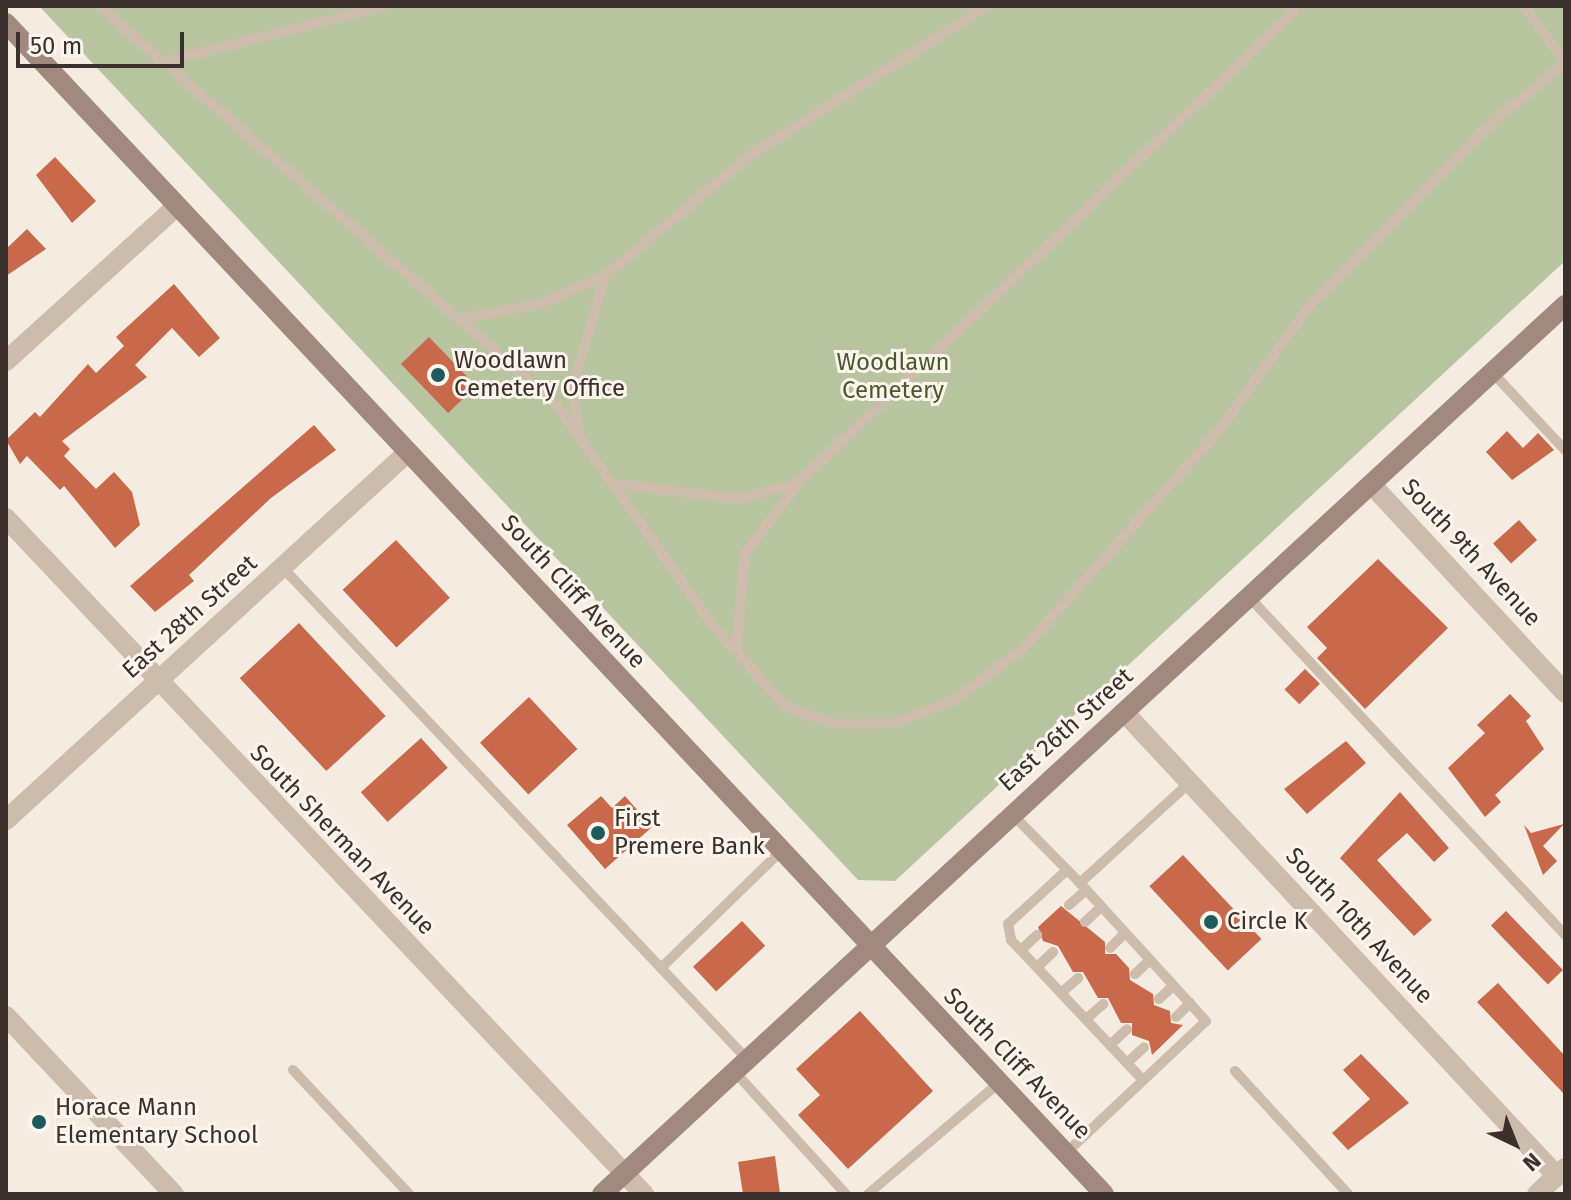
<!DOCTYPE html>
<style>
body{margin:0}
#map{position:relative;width:1571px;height:1200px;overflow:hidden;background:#f4ebe1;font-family:"Fira Sans",sans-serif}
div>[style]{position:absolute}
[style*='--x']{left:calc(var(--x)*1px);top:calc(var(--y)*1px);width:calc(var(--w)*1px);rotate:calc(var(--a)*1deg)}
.green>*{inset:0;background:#b8c4a0}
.building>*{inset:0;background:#c8694b;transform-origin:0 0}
.service>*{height:10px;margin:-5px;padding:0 5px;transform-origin:5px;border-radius:5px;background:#cdbbac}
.minor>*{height:20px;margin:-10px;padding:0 10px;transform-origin:10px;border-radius:10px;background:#cdbbac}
.secondary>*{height:20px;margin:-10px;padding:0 10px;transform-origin:10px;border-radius:10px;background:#a18a7d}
.dots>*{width:22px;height:22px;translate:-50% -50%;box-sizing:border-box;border:4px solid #fbf5ee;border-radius:50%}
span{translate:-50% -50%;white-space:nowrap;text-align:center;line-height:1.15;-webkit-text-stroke:6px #fbf5ee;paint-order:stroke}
.poi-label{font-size:24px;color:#3b302b}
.left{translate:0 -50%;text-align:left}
.park-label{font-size:24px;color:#4a5a2e}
.street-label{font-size:24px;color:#3b302b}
.frame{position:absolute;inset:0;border:8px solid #3b302b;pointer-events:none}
.north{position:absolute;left:1475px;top:1104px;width:80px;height:80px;-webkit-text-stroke:6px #fbf5ee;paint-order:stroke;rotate:137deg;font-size:22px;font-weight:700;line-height:32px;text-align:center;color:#3b302b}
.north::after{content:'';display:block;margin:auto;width:28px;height:36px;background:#3b302b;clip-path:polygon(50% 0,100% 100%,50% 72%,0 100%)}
.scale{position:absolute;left:16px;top:32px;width:168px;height:36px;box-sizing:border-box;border:4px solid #3b302b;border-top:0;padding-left:10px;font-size:24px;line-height:28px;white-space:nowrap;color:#3b302b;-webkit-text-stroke:6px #fbf5ee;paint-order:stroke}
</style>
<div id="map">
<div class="green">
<i style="clip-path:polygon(39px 6px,1565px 6px,1565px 261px,895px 881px,858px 880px)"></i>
</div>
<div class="building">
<i style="clip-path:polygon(55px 157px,96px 201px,72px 223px,36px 175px)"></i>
<i style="clip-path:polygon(27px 229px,46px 249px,6px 276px,6px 249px)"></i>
<i style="clip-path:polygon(174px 284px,220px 338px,199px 357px,172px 328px,135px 365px,147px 377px,62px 441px,70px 449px,64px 456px,96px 489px,114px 472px,132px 492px,140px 525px,115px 548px,64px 486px,60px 490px,27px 456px,20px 464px,6px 440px,35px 412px,40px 417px,88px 364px,96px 373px,124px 346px,116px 337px)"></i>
<i style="left:429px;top:337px;width:68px;height:39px;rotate:46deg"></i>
<i style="clip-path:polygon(314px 425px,336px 450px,271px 498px,189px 575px,194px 581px,155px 612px,130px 586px)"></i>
<i style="clip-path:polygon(1507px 431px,1523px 448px,1538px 433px,1554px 450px,1512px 480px,1486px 452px)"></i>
<i style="left:1519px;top:520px;width:27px;height:35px;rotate:48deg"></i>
<i style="left:396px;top:540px;width:79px;height:73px;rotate:47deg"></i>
<i style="clip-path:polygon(1378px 559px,1448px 628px,1365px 709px,1317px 658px,1327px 648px,1307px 627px)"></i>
<i style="left:299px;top:623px;width:127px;height:81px;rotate:47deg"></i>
<i style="left:1305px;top:669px;width:21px;height:29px;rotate:45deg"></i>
<i style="clip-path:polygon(1510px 694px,1531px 716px,1526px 721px,1544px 749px,1495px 795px,1501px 802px,1485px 817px,1448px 768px,1485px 733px,1477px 725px)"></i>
<i style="left:529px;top:697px;width:71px;height:67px;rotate:47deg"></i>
<i style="left:421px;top:738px;width:40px;height:81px;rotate:48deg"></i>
<i style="clip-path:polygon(1346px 741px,1366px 763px,1307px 814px,1284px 789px)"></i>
<i style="clip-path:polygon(1400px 792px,1449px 848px,1434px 862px,1407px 833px,1377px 860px,1432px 920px,1414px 936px,1340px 858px)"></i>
<i style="clip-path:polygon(601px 796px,612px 808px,625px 796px,652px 827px,605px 869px,567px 825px)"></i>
<i style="clip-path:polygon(1564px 824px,1543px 846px,1557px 861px,1543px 875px,1524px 825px,1531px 833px)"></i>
<i style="left:1183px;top:855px;width:115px;height:46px;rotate:47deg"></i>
<i style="clip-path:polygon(1061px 906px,1105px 942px,1105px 954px,1116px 954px,1129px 968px,1130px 980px,1153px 994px,1154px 1005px,1170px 1011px,1171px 1023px,1183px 1025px,1152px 1055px,1149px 1041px,1132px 1035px,1132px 1023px,1121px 1023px,1108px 998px,1098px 998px,1083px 972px,1073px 972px,1058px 946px,1043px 941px,1038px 927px)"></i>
<i style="left:1506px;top:911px;width:82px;height:21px;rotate:46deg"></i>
<i style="left:742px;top:921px;width:34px;height:67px;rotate:47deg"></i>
<i style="clip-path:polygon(1498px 983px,1565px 1056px,1565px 1095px,1477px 1002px)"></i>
<i style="clip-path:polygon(860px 1011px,933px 1091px,848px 1169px,798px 1115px,820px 1095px,796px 1069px)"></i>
<i style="clip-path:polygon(1361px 1054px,1409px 1103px,1348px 1150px,1332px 1133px,1370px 1099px,1343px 1070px)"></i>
<i style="clip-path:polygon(775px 1156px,780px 1194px,743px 1194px,738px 1162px)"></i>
</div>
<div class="service">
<i style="--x:99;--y:6;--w:606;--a:41.05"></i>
<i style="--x:556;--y:404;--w:273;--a:54.7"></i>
<i style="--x:714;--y:627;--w:108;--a:48"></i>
<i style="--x:786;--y:707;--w:51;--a:19.5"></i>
<i style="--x:834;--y:724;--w:61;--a:-0.9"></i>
<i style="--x:895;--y:723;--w:63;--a:-21.3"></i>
<i style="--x:954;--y:700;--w:86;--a:-36.5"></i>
<i style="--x:1023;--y:649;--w:292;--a:-48.1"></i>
<i style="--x:1218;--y:432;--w:157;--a:-54.1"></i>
<i style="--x:1310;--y:305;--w:248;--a:-45.2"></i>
<i style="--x:1485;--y:129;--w:104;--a:-39.5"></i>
<i style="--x:1524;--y:6;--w:69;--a:53.8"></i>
<i style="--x:159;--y:63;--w:233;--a:-14.2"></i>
<i style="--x:464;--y:318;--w:76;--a:-10.6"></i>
<i style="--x:539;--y:304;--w:72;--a:-23"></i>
<i style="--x:605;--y:276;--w:187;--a:-39.8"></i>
<i style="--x:749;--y:156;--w:281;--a:-32.2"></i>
<i style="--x:1492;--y:372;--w:107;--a:46.9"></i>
<i style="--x:578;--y:431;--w:46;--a:-96.2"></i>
<i style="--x:573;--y:385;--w:114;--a:-73.6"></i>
<i style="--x:617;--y:484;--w:123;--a:7"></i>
<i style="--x:739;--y:499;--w:61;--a:-15.2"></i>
<i style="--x:798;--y:483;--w:685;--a:-43.52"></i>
<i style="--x:1295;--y:11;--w:7;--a:-135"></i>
<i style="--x:283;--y:568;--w:676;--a:46.62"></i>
<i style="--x:1249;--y:597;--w:463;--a:46.9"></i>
<i style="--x:736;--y:651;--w:97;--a:-84.7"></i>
<i style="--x:745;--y:554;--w:89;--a:-53.3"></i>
<i style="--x:1012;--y:814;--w:97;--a:45.4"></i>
<i style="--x:1080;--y:883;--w:148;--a:-42.5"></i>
<i style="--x:1067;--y:870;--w:80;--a:137.5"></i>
<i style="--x:1008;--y:924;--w:16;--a:79"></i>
<i style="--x:1011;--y:940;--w:192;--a:46.7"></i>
<i style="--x:1069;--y:905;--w:23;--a:-41"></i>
<i style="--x:1085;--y:922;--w:22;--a:-43"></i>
<i style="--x:1110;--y:948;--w:21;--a:-45"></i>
<i style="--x:1021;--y:950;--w:22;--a:-43"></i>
<i style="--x:1037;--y:967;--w:22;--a:-43"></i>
<i style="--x:661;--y:968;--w:166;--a:-44.3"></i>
<i style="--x:1135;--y:974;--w:21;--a:-43"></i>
<i style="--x:1061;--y:993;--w:23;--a:-41"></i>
<i style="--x:1159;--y:999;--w:19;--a:-43"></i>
<i style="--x:1176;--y:1017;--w:20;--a:-45"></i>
<i style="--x:1086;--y:1019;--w:23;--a:-41"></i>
<i style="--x:1110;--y:1045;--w:23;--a:-43"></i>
<i style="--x:1127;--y:1063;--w:23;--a:-43"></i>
<i style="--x:293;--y:1070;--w:170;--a:46.9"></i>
<i style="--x:734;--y:1071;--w:166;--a:47.7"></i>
<i style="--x:1235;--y:1071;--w:167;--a:47.4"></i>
<i style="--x:1066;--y:1153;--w:192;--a:-43.3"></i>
<i style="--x:1206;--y:1021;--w:187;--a:-132.4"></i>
<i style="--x:868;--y:1194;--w:172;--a:-40.3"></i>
</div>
<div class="minor">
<i style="--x:6;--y:361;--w:231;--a:-42.2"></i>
<i style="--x:1371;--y:484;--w:285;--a:47.1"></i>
<i style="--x:6;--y:518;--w:930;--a:46.66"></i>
<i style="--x:1124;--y:712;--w:635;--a:46.98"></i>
<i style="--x:6;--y:820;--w:545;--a:-42.47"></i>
<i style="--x:6;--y:1016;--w:245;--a:46.7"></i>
<i style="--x:1537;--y:1194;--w:38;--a:-43"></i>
</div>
<div class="secondary">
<i style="--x:6;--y:23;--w:1605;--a:46.84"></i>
<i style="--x:602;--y:1194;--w:1311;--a:-42.71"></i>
</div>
<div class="dots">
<i style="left:438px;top:375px;background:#1f5a5e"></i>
<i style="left:598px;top:833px;background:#1f5a5e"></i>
<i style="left:1211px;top:922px;background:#1f5a5e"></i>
<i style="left:39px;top:1122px;background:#1f5a5e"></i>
</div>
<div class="poi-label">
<span class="left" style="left:454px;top:375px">Woodlawn<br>Cemetery Office</span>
<span class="left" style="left:614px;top:833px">First<br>Premere Bank</span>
<span class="left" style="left:1227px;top:922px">Circle K</span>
<span class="left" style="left:55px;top:1122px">Horace Mann<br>Elementary School</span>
</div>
<div class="park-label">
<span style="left:893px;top:377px">Woodlawn<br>Cemetery</span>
</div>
<div class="street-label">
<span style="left:1471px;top:553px;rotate:47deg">South 9th Avenue</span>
<span style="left:573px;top:592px;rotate:47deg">South Cliff Avenue</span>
<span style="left:190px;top:617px;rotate:-42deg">East 28th Street</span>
<span style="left:1066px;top:730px;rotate:-42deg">East 26th Street</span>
<span style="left:342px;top:840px;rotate:46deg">South Sherman Avenue</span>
<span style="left:1359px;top:926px;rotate:47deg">South 10th Avenue</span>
<span style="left:1017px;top:1064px;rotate:46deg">South Cliff Avenue</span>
</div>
<div class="frame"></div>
<div class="north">N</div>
<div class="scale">50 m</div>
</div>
